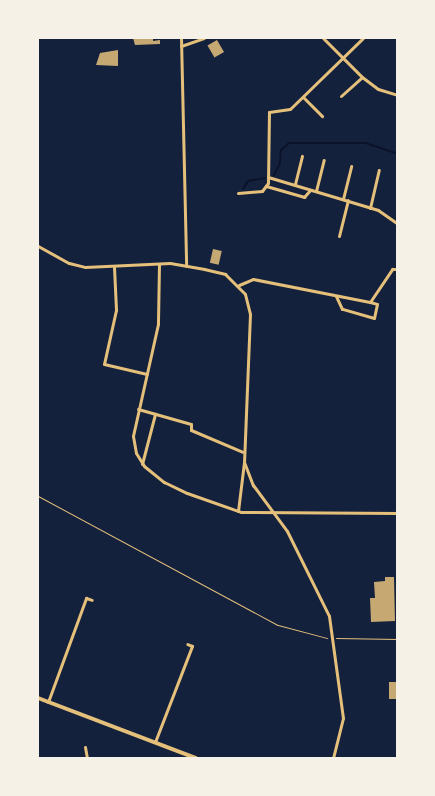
<!DOCTYPE html>
<style>
body{margin:0}
#map{position:relative;width:435px;height:796px;overflow:hidden;background:#14213d;font-family:Helvetica,sans-serif}
div>[style]{position:absolute}
[style*='--x']{left:calc(var(--x)*1px);top:calc(var(--y)*1px);width:calc(var(--w)*1px);rotate:calc(var(--a)*1deg)}
.stream>*{height:2px;margin:-1px;padding:0 1px;transform-origin:1px;border-radius:1px;background:#0b132b}
.building>*{inset:0;background:#c6a872;transform-origin:0 0}
.path>*{height:1px;margin:-0.5px;padding:0 0.5px;transform-origin:0.5px;border-radius:0.5px;background:#e5c07b}
.minor>*{height:3px;margin:-1.5px;padding:0 1.5px;transform-origin:1.5px;border-radius:1.5px;background:#e5c07b}
.tertiary>*{height:4px;margin:-2px;padding:0 2px;transform-origin:2px;border-radius:2px;background:#e5c07b}
span{translate:-50% -50%;white-space:nowrap;text-align:center;line-height:1.15;-webkit-text-stroke:4.5px #f6f1e7;paint-order:stroke}
.frame{position:absolute;inset:0;border:39px solid #f6f1e7;pointer-events:none}
</style>
<div id="map">
<div class="stream">
<i style="--x:274;--y:175;--w:13;--a:-63"></i>
<i style="--x:280;--y:163;--w:13;--a:-86"></i>
<i style="--x:281;--y:150;--w:11;--a:-41"></i>
<i style="--x:289;--y:143;--w:77;--a:0"></i>
<i style="--x:366;--y:143;--w:34;--a:19"></i>
<i style="--x:243;--y:189;--w:9;--a:-58"></i>
<i style="--x:248;--y:181;--w:17;--a:-10"></i>
</div>
<div class="building">
<i style="clip-path:polygon(133px 38px,153px 38px,153px 41px,160px 40px,160px 44px,135px 45px)"></i>
<i style="left:217px;top:40px;width:14px;height:11px;rotate:60deg"></i>
<i style="clip-path:polygon(118px 50px,118px 66px,96px 65px,100px 53px)"></i>
<i style="left:213px;top:249px;width:9px;height:14px;rotate:13deg"></i>
<i style="clip-path:polygon(385px 577px,394px 577px,395px 621px,371px 622px,370px 598px,375px 598px,374px 582px,385px 581px)"></i>
<i style="left:389px;top:682px;width:9px;height:17px"></i>
</div>
<div class="path">
<i style="--x:38;--y:496;--w:272;--a:28.3"></i>
<i style="--x:278;--y:625;--w:51;--a:14.9"></i>
<i style="--x:336;--y:638;--w:62;--a:0.9"></i>
</div>
<div class="minor">
<i style="--x:181;--y:38;--w:228;--a:88.7"></i>
<i style="--x:323;--y:38;--w:55;--a:45"></i>
<i style="--x:362;--y:77;--w:20;--a:37"></i>
<i style="--x:378;--y:89;--w:21;--a:17"></i>
<i style="--x:181;--y:46;--w:24;--a:-19"></i>
<i style="--x:341;--y:96;--w:28;--a:-42"></i>
<i style="--x:303;--y:97;--w:27;--a:45"></i>
<i style="--x:268;--y:177;--w:115;--a:16.7"></i>
<i style="--x:378;--y:210;--w:24;--a:35"></i>
<i style="--x:295;--y:184;--w:29;--a:-76"></i>
<i style="--x:266;--y:186;--w:40;--a:16"></i>
<i style="--x:304;--y:197;--w:9;--a:-49"></i>
<i style="--x:316;--y:191;--w:32;--a:-76"></i>
<i style="--x:238;--y:193;--w:24;--a:-5"></i>
<i style="--x:262;--y:191;--w:10;--a:-53"></i>
<i style="--x:268;--y:183;--w:71;--a:-89.2"></i>
<i style="--x:269;--y:112;--w:21;--a:-8"></i>
<i style="--x:290;--y:109;--w:102;--a:-44.2"></i>
<i style="--x:343;--y:199;--w:34;--a:-76"></i>
<i style="--x:370;--y:208;--w:39;--a:-77"></i>
<i style="--x:339;--y:236;--w:37;--a:-76"></i>
<i style="--x:38;--y:246;--w:35;--a:29"></i>
<i style="--x:69;--y:263;--w:16;--a:14"></i>
<i style="--x:85;--y:267;--w:85;--a:-2.7"></i>
<i style="--x:170;--y:263;--w:35;--a:10"></i>
<i style="--x:204;--y:269;--w:22;--a:13"></i>
<i style="--x:225;--y:274;--w:28;--a:45"></i>
<i style="--x:245;--y:294;--w:21;--a:76"></i>
<i style="--x:250;--y:314;--w:148;--a:92.3"></i>
<i style="--x:244;--y:462;--w:25;--a:69"></i>
<i style="--x:253;--y:485;--w:57;--a:53.5"></i>
<i style="--x:287;--y:531;--w:95;--a:63.7"></i>
<i style="--x:329;--y:616;--w:103;--a:82.2"></i>
<i style="--x:343;--y:718;--w:41;--a:104"></i>
<i style="--x:159;--y:264;--w:60;--a:91"></i>
<i style="--x:158;--y:324;--w:115;--a:102.6"></i>
<i style="--x:133;--y:436;--w:17;--a:80"></i>
<i style="--x:136;--y:453;--w:15;--a:58"></i>
<i style="--x:144;--y:466;--w:26;--a:39"></i>
<i style="--x:164;--y:482;--w:25;--a:26"></i>
<i style="--x:187;--y:493;--w:57;--a:19.4"></i>
<i style="--x:241;--y:512;--w:157;--a:0.4"></i>
<i style="--x:114;--y:267;--w:43;--a:87.3"></i>
<i style="--x:116;--y:310;--w:55;--a:102.5"></i>
<i style="--x:104;--y:364;--w:44;--a:13.1"></i>
<i style="--x:239;--y:285;--w:15;--a:-23"></i>
<i style="--x:253;--y:279;--w:119;--a:11.1"></i>
<i style="--x:370;--y:302;--w:7;--a:16"></i>
<i style="--x:377;--y:304;--w:14;--a:102"></i>
<i style="--x:374;--y:318;--w:33;--a:-164"></i>
<i style="--x:342;--y:309;--w:14;--a:-115"></i>
<i style="--x:370;--y:302;--w:40;--a:-56"></i>
<i style="--x:392;--y:269;--w:6;--a:0"></i>
<i style="--x:138;--y:409;--w:55;--a:15.8"></i>
<i style="--x:191;--y:424;--w:6;--a:90"></i>
<i style="--x:191;--y:430;--w:56;--a:22.9"></i>
<i style="--x:142;--y:464;--w:52;--a:-75.4"></i>
<i style="--x:238;--y:511;--w:49;--a:-83"></i>
<i style="--x:48;--y:702;--w:111;--a:-69.9"></i>
<i style="--x:86;--y:598;--w:6;--a:18"></i>
<i style="--x:155;--y:742;--w:103;--a:-68.9"></i>
<i style="--x:192;--y:646;--w:5;--a:-158"></i>
<i style="--x:85;--y:747;--w:11;--a:80"></i>
</div>
<div class="tertiary">
<i style="--x:38;--y:698;--w:169;--a:20.8"></i>
</div>
<div class="frame"></div>
</div>
